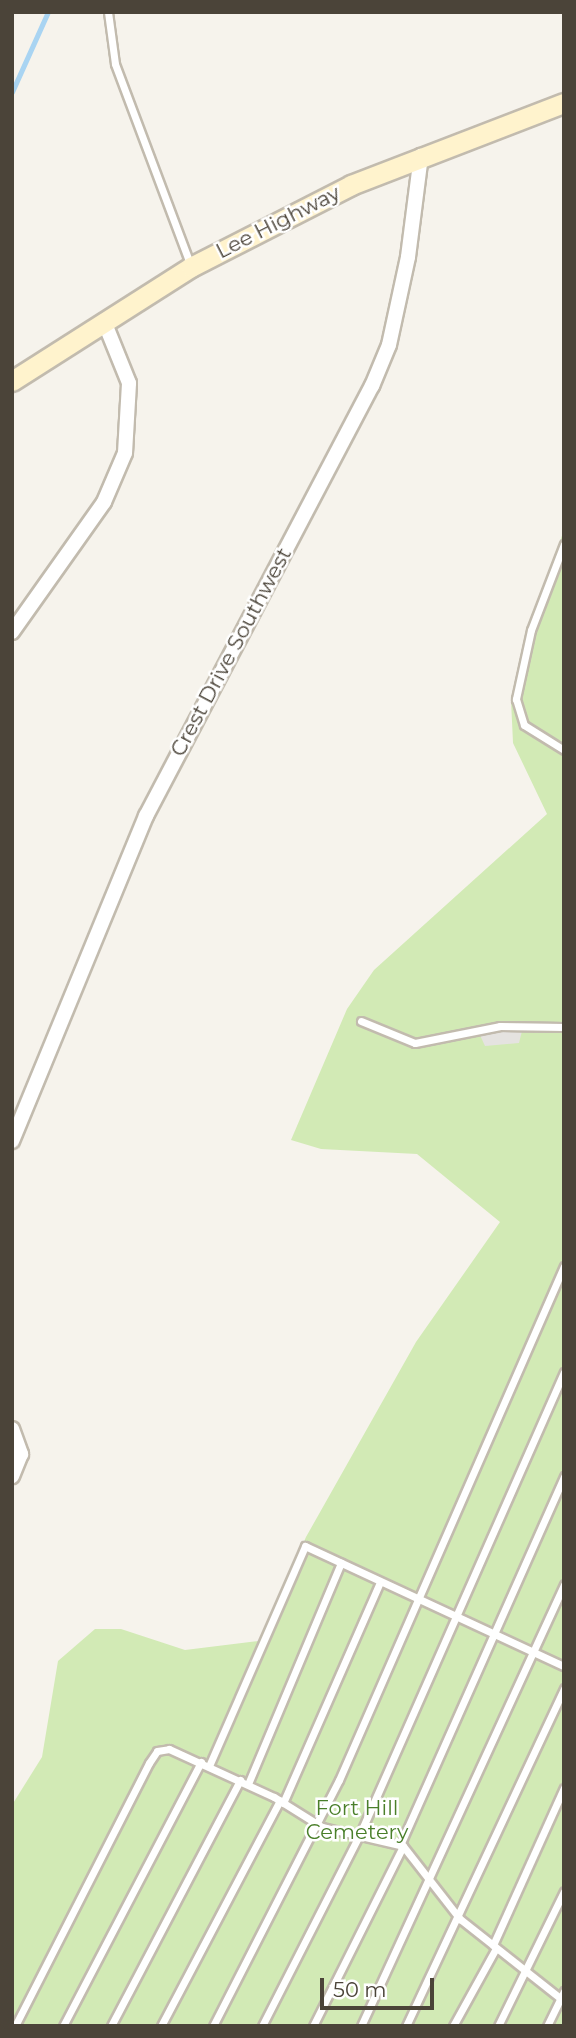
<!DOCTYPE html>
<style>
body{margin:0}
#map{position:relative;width:576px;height:2038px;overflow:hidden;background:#f6f3ec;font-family:Montserrat,sans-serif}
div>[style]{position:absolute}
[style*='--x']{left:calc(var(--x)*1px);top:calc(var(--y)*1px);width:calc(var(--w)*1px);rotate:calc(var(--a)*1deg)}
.green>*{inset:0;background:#d2eab5}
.parking>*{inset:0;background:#e5e3e0}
.stream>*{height:4.5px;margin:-2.25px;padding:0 2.25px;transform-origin:2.25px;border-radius:2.25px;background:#a9d4f2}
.roads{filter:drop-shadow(2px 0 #c2bbae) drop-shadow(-2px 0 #c2bbae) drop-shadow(0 2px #c2bbae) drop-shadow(0 -2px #c2bbae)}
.lane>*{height:7px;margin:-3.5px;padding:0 3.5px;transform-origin:3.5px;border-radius:3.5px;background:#fff}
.street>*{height:14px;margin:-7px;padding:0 7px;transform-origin:7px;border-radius:7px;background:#fff}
.secondary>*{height:19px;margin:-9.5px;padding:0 9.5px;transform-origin:9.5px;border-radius:9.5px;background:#fff3cd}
span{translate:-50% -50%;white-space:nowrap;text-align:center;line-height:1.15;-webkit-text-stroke:5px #fff;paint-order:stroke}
.street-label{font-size:21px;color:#4b4439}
.park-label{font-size:21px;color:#4a7f2a}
.frame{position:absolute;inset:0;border:14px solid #4b4439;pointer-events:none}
.scale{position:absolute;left:320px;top:1978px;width:114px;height:32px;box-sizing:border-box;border:4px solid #4b4439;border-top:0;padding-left:9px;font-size:21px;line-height:24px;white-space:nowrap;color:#4b4439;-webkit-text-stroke:5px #fff;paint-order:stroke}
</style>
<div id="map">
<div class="green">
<i style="clip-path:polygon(564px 529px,564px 2026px,12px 2026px,12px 1805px,42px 1757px,58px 1661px,95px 1629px,121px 1629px,185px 1650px,259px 1641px,306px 1537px,416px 1342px,500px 1222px,417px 1154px,321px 1149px,291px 1140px,347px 1009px,374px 970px,547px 814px,513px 743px,511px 700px)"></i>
</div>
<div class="parking">
<i style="clip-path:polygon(522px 1031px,519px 1043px,485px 1046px,479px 1033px)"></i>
</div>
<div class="stream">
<i style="--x:12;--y:92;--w:88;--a:-65.8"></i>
</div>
<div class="roads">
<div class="lane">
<i style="--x:108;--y:12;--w:52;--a:82.3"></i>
<i style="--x:115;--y:64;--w:216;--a:69.4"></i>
<i style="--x:564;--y:544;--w:92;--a:111"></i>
<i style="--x:531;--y:630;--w:71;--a:102.3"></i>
<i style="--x:516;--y:699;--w:27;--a:73"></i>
<i style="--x:524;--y:725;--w:47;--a:32"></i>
<i style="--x:361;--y:1021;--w:58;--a:22.2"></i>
<i style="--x:415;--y:1043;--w:87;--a:-11.3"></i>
<i style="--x:500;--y:1026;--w:64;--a:0.9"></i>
<i style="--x:209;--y:1766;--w:240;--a:-66.4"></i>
<i style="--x:305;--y:1546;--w:285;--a:24.9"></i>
<i style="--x:248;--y:1784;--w:240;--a:-67.2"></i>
<i style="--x:283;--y:1803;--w:241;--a:-66.3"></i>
<i style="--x:400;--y:1845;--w:404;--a:-66"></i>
<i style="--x:493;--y:1945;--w:172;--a:-65.7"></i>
<i style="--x:15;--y:2026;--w:295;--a:-63"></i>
<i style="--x:149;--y:1763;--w:14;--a:-56"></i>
<i style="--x:157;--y:1751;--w:12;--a:-9"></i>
<i style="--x:169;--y:1749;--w:115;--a:24.6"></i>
<i style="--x:274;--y:1797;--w:57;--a:32"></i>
<i style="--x:322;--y:1827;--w:83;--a:13.2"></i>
<i style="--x:403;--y:1846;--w:93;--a:52"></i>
<i style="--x:460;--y:1919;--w:132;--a:38.3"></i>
<i style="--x:63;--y:2026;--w:298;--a:-62.4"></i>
<i style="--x:111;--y:2026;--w:278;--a:-62.3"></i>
<i style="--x:161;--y:2026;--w:255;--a:-62.2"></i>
<i style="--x:213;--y:2026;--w:276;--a:-62.9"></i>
<i style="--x:339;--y:1780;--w:561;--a:-66.36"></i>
<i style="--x:262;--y:2026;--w:213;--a:-63"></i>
<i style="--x:359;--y:1836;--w:507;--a:-66.16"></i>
<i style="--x:313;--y:2026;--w:201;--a:-63.4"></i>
<i style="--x:361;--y:2026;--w:486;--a:-65.3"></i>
<i style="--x:406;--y:2026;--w:373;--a:-64.9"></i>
<i style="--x:453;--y:2026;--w:89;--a:-61.1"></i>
<i style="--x:498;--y:2026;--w:150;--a:-63.9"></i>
<i style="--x:547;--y:2026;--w:39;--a:-64"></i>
</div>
<div class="street">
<i style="--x:12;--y:632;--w:159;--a:-54.7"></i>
<i style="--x:104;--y:502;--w:53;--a:-66.8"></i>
<i style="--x:125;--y:453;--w:70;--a:-86.7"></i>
<i style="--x:129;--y:383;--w:67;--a:-112"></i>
<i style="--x:12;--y:1141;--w:352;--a:-67.6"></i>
<i style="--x:146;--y:816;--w:486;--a:-62.3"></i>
<i style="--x:372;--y:386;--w:44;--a:-67.5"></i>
<i style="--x:389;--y:345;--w:90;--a:-77.8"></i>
<i style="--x:408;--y:257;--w:102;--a:-82.7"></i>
<i style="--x:12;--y:1429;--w:27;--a:70"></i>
<i style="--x:21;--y:1454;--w:24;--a:112"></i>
</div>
<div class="secondary">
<i style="--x:12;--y:381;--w:212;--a:-32.5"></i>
<i style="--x:191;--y:267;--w:180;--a:-27.1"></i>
<i style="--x:351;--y:185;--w:228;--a:-21.1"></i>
</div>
</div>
<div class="street-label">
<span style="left:278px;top:222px;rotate:-27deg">Lee Highway</span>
<span style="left:231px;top:652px;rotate:-62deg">Crest Drive Southwest</span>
</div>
<div class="park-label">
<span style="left:357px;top:1820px">Fort Hill<br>Cemetery</span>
</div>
<div class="frame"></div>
<div class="scale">50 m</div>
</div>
